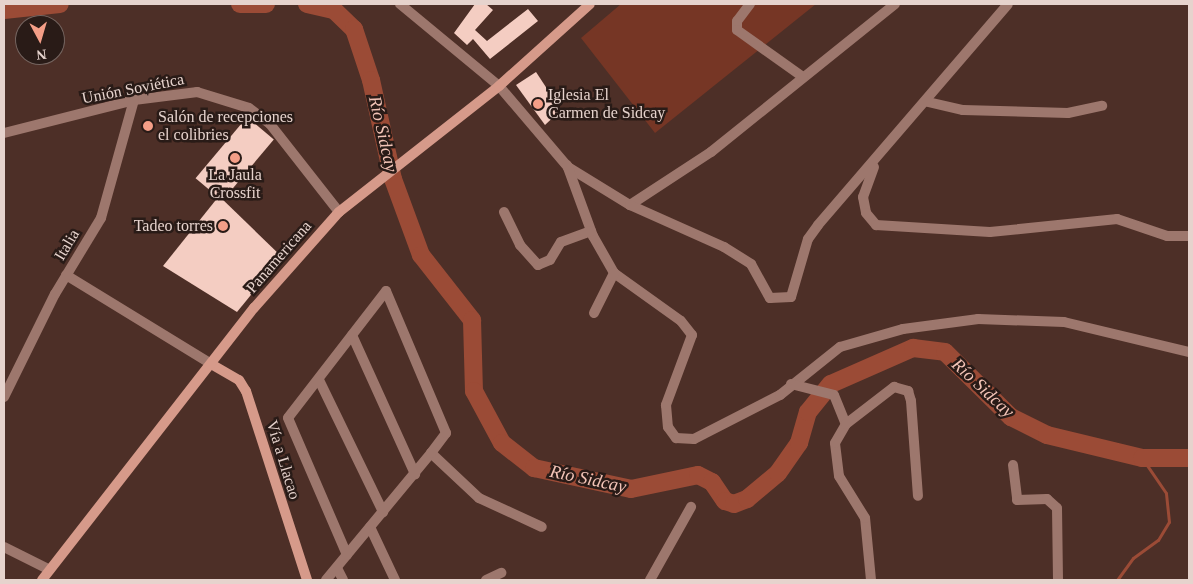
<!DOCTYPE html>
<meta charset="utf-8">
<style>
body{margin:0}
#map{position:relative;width:1193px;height:584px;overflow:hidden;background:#4d2f27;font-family:"Times New Roman",serif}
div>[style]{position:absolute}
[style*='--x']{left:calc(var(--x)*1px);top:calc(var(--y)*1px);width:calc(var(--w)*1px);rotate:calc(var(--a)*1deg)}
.green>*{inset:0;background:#763625}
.stream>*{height:3px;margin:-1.5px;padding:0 1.5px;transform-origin:1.5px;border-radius:1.5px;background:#9b4b36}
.river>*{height:18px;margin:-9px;padding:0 9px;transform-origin:9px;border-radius:9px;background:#9b4b36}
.building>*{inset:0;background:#f4cdc2;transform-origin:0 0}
.street>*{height:10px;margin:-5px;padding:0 5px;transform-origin:5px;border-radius:5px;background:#9d776d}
.secondary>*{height:10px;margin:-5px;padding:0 5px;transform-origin:5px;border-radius:5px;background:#d69a8a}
.dots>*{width:14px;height:14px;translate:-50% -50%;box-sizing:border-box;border:2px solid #291b17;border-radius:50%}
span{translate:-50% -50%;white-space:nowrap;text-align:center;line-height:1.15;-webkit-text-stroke:5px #291b17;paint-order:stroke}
.street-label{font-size:16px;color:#e6d3cd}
.poi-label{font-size:16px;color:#e6d3cd}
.left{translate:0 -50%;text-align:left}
.right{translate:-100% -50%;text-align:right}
.water-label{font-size:18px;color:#f2c3b6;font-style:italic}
.frame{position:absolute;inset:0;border:5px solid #e6d3cd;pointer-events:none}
.north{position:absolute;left:15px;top:15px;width:50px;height:50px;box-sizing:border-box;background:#291b17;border:1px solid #756560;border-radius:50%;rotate:174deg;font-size:14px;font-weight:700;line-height:20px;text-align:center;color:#e6d3cd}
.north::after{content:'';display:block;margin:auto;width:18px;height:22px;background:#f49e87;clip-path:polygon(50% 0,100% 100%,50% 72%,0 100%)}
</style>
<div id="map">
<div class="green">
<i style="clip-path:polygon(621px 4px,816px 4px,655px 133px,581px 38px)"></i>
</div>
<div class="stream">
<i style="--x:1117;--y:580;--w:27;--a:-54"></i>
<i style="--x:1133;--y:558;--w:31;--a:-36"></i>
<i style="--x:1158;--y:540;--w:21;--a:-59"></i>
<i style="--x:1169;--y:522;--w:29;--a:-96"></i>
<i style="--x:1166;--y:493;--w:42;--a:-124.4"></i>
</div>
<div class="river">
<i style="--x:240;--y:4;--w:26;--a:0"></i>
<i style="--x:307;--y:4;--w:28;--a:13"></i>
<i style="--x:334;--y:10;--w:28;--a:44"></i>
<i style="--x:354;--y:29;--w:54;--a:71.6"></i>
<i style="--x:371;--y:80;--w:101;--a:77.5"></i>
<i style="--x:393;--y:179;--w:81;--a:69.8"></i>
<i style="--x:421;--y:255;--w:83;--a:51.9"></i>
<i style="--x:472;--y:320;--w:71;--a:88.4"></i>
<i style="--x:474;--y:391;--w:59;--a:61.7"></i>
<i style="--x:502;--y:443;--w:41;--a:38"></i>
<i style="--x:534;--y:468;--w:99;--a:12.2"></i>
<i style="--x:631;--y:489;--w:68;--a:-11.8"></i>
<i style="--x:698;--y:475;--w:16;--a:27"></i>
<i style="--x:712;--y:482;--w:23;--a:56"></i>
<i style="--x:725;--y:501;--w:9;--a:18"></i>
<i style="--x:734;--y:504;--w:14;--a:-21"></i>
<i style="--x:747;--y:499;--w:40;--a:-40"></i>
<i style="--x:778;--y:473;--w:37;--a:-55"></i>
<i style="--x:799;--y:443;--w:32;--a:-74"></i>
<i style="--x:808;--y:412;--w:36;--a:-51"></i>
<i style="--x:831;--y:384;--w:90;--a:-23.7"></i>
<i style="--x:913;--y:348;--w:32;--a:7"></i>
<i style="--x:945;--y:352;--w:93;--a:44.6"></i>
<i style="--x:1011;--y:417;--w:40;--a:26.6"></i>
<i style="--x:1047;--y:435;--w:98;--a:13.6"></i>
<i style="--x:1142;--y:458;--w:47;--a:0"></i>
<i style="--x:4;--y:10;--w:56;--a:-6.1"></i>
</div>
<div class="building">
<i style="clip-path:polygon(475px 4px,486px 4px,493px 10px,475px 30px,487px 41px,528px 9px,538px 21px,490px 59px,473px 39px,467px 45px,454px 33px)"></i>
<i style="clip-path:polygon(536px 72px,561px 110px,545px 125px,516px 85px)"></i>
<i style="left:247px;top:117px;width:35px;height:80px;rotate:40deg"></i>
<i style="clip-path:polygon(219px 196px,282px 257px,237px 312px,163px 266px)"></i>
</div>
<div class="street">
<i style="--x:400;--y:4;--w:129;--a:39.6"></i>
<i style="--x:499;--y:86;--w:106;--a:49.6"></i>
<i style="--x:568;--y:167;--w:73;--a:31.5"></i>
<i style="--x:630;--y:205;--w:97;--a:-33.2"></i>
<i style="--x:711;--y:152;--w:236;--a:-38.8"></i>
<i style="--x:750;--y:4;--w:21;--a:127"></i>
<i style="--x:737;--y:21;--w:9;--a:90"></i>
<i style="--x:737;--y:30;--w:81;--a:35.5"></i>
<i style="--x:928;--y:102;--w:36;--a:13"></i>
<i style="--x:963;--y:110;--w:105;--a:1.6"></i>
<i style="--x:1068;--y:113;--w:35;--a:-12"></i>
<i style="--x:4;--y:133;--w:134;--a:-14.2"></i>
<i style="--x:134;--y:100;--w:64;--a:-7.2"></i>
<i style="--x:197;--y:92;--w:54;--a:17.1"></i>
<i style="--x:249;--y:108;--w:26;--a:37"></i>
<i style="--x:270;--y:124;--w:112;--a:51.9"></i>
<i style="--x:567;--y:165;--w:76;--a:69.9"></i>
<i style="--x:593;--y:236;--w:43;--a:60.4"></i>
<i style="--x:614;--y:273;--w:82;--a:35.6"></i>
<i style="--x:681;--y:321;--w:18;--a:52"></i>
<i style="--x:692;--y:335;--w:75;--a:110.4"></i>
<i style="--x:666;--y:405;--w:22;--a:85"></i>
<i style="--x:668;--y:427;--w:14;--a:54"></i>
<i style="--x:676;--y:438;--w:18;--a:3"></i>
<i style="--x:694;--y:439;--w:97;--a:-27.1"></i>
<i style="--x:780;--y:395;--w:77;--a:-38.7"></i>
<i style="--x:840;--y:347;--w:66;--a:-15.9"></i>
<i style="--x:903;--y:329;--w:76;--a:-7.6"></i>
<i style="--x:978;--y:319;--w:86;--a:2"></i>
<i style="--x:1064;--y:322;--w:129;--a:13.5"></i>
<i style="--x:874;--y:167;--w:32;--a:110"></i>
<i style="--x:863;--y:197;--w:16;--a:79"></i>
<i style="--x:866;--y:213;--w:16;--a:50"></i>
<i style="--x:876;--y:225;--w:114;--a:3.5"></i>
<i style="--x:990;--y:232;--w:128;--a:-5.8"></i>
<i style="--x:1117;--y:219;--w:53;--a:18.8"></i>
<i style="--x:1167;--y:236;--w:22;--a:0"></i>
<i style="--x:630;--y:205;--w:103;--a:24.1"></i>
<i style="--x:724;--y:247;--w:32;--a:32"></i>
<i style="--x:751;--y:264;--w:39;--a:61"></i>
<i style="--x:770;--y:298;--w:21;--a:-3"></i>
<i style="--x:791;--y:297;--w:60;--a:-73.7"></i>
<i style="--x:808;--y:239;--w:17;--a:-54"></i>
<i style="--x:818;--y:225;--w:291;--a:-49.3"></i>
<i style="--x:504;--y:212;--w:37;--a:64"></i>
<i style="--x:520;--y:245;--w:27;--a:48"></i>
<i style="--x:538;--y:265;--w:13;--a:-23"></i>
<i style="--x:550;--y:260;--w:21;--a:-59"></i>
<i style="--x:561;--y:242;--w:32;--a:-20"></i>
<i style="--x:66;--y:275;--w:170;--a:31.5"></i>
<i style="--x:594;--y:313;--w:45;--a:-63.4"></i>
<i style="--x:352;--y:335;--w:153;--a:65.6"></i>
<i style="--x:319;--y:380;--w:147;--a:64.1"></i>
<i style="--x:791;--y:384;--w:44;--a:14.3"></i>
<i style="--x:834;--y:395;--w:31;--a:68"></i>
<i style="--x:4;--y:397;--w:115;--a:-63.7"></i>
<i style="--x:55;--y:294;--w:89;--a:-58.8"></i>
<i style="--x:101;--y:218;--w:123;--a:-74.4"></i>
<i style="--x:431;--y:453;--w:66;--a:43.2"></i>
<i style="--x:479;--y:498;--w:69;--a:24.7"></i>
<i style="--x:1013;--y:465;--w:35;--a:83"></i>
<i style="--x:1017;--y:500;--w:30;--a:-2"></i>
<i style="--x:1047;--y:499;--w:13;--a:42"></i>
<i style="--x:1057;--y:508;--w:72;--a:89.2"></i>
<i style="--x:370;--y:527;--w:59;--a:64.7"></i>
<i style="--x:4;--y:547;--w:51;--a:26.6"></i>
<i style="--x:337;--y:568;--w:13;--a:63"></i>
<i style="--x:326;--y:580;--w:165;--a:-50.4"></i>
<i style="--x:431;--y:453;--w:25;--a:-53"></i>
<i style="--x:446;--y:433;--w:154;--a:-112.9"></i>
<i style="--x:386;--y:291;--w:160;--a:127.7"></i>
<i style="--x:288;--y:418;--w:149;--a:66.7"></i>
<i style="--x:486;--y:580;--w:17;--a:-25"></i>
<i style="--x:650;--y:580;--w:84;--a:-60.7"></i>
<i style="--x:871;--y:580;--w:62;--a:-95.5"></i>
<i style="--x:865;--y:518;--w:49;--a:-121.8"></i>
<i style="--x:839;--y:476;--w:33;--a:-97"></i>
<i style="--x:835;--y:443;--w:22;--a:-60"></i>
<i style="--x:846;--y:424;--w:61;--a:-37.6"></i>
<i style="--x:894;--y:387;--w:15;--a:16"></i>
<i style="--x:908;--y:391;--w:10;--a:73"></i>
<i style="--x:911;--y:401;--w:95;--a:85.8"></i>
</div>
<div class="secondary">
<i style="--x:211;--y:364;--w:32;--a:30"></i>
<i style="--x:239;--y:380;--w:13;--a:58"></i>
<i style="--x:246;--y:391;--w:199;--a:72.1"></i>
<i style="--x:42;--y:580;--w:345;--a:-52.1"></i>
<i style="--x:254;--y:308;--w:128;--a:-48.5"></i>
<i style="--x:339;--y:212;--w:204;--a:-38.2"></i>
<i style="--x:499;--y:86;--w:122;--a:-42"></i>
</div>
<div class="dots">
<i style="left:538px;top:104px;background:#f49e87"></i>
<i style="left:148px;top:126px;background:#f49e87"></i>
<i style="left:235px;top:158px;background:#f49e87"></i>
<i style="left:223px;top:226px;background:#f49e87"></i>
</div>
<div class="street-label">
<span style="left:133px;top:89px;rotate:-11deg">Unión Soviética</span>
<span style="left:67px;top:245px;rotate:-59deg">Italia</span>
<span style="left:279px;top:257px;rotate:-49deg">Panamericana</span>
<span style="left:283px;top:460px;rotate:73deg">Vía a Llacao</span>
</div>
<div class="poi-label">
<span class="left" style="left:548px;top:104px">Iglesia El<br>Carmen de Sidcay</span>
<span class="left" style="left:158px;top:126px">Salón de recepciones<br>el colibries</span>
<span style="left:235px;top:184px">La Jaula<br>Crossfit</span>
<span class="right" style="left:213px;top:226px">Tadeo torres</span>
</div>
<div class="water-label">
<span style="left:383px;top:134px;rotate:77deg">Río Sidcay</span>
<span style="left:983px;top:388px;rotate:43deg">Río Sidcay</span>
<span style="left:588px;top:479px;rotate:12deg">Río Sidcay</span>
</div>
<div class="frame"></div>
<div class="north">N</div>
</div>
